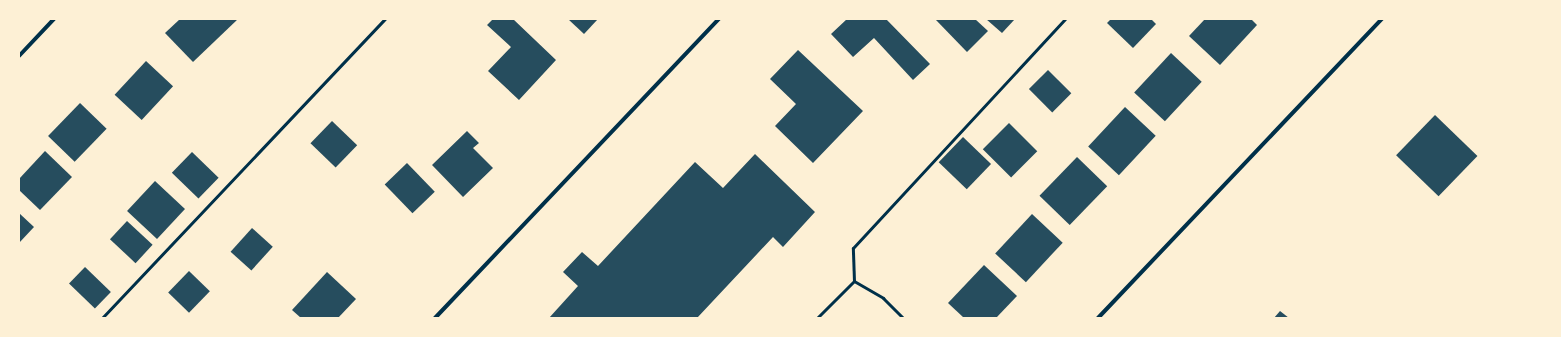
<!DOCTYPE html>
<style>
body{margin:0}
#map{position:relative;width:1561px;height:337px;overflow:hidden;background:#fdf0d5;font-family:"Zilla Slab",serif}
div>[style]{position:absolute}
[style*='--x']{left:calc(var(--x)*1px);top:calc(var(--y)*1px);width:calc(var(--w)*1px);rotate:calc(var(--a)*1deg)}
.building>*{inset:0;background:#264d5e;transform-origin:0 0}
.service>*{height:3px;margin:-1.5px;padding:0 1.5px;transform-origin:1.5px;border-radius:1.5px;background:#003049}
.minor>*{height:4px;margin:-2px;padding:0 2px;transform-origin:2px;border-radius:2px;background:#003049}
span{translate:-50% -50%;white-space:nowrap;text-align:center;line-height:1.15;-webkit-text-stroke:3.5px #fdf0d5;paint-order:stroke}
.frame{position:absolute;inset:0;border:20px solid #fdf0d5;pointer-events:none}
</style>
<div id="map">
<div class="building">
<i style="clip-path:polygon(180px 19px,238px 19px,193px 62px,165px 33px)"></i>
<i style="clip-path:polygon(493px 19px,513px 19px,556px 60px,519px 100px,488px 71px,511px 47px,487px 25px)"></i>
<i style="clip-path:polygon(568px 19px,598px 19px,584px 34px)"></i>
<i style="clip-path:polygon(847px 19px,886px 19px,930px 64px,913px 80px,874px 38px,853px 57px,831px 34px)"></i>
<i style="clip-path:polygon(935px 19px,975px 19px,988px 31px,967px 52px)"></i>
<i style="clip-path:polygon(986px 19px,1015px 19px,1002px 33px)"></i>
<i style="clip-path:polygon(1111px 19px,1151px 19px,1156px 24px,1133px 48px,1107px 23px)"></i>
<i style="clip-path:polygon(1205px 19px,1251px 19px,1257px 25px,1220px 65px,1189px 36px)"></i>
<i style="clip-path:polygon(798px 50px,863px 111px,813px 163px,775px 126px,796px 104px,770px 79px)"></i>
<i style="left:1171px;top:53px;width:42px;height:54px;rotate:43deg"></i>
<i style="left:146px;top:61px;width:37px;height:46px;rotate:43deg"></i>
<i style="left:1048px;top:70px;width:33px;height:27px;rotate:45deg"></i>
<i style="left:80px;top:103px;width:37px;height:46px;rotate:44deg"></i>
<i style="left:1125px;top:107px;width:42px;height:54px;rotate:43deg"></i>
<i style="left:1435px;top:115px;width:59px;height:56px;rotate:44deg"></i>
<i style="left:332px;top:121px;width:35px;height:31px;rotate:44deg"></i>
<i style="left:1009px;top:123px;width:40px;height:37px;rotate:45deg"></i>
<i style="clip-path:polygon(467px 131px,479px 143px,473px 148px,493px 168px,463px 197px,432px 165px)"></i>
<i style="left:963px;top:137px;width:39px;height:35px;rotate:44deg"></i>
<i style="clip-path:polygon(45px 151px,72px 177px,40px 210px,19px 190px,19px 179px)"></i>
<i style="left:192px;top:152px;width:37px;height:29px;rotate:44deg"></i>
<i style="clip-path:polygon(755px 154px,815px 212px,783px 247px,773px 237px,697px 318px,549px 318px,578px 286px,563px 272px,582px 252px,598px 266px,695px 162px,723px 188px)"></i>
<i style="left:1077px;top:157px;width:42px;height:54px;rotate:44deg"></i>
<i style="left:407px;top:163px;width:40px;height:31px;rotate:46deg"></i>
<i style="left:155px;top:181px;width:41px;height:41px;rotate:43deg"></i>
<i style="clip-path:polygon(19px 213px,34px 227px,19px 243px)"></i>
<i style="left:1032px;top:214px;width:42px;height:54px;rotate:43deg"></i>
<i style="left:127px;top:221px;width:35px;height:25px;rotate:43deg"></i>
<i style="left:252px;top:228px;width:28px;height:32px;rotate:42deg"></i>
<i style="clip-path:polygon(984px 265px,1017px 296px,996px 318px,964px 318px,948px 303px)"></i>
<i style="left:85px;top:267px;width:36px;height:23px;rotate:44deg"></i>
<i style="left:189px;top:271px;width:29px;height:30px;rotate:44deg"></i>
<i style="clip-path:polygon(327px 272px,356px 299px,338px 318px,301px 318px,292px 310px)"></i>
<i style="clip-path:polygon(1280px 311px,1289px 318px,1274px 318px)"></i>
</div>
<div class="service">
<i style="--x:854;--y:281;--w:34;--a:30"></i>
<i style="--x:883;--y:298;--w:28;--a:45"></i>
<i style="--x:102;--y:318;--w:412;--a:-46.6"></i>
<i style="--x:817;--y:318;--w:52;--a:-45"></i>
<i style="--x:854;--y:281;--w:33;--a:-92"></i>
<i style="--x:853;--y:248;--w:312;--a:-47.2"></i>
</div>
<div class="minor">
<i style="--x:19;--y:56;--w:51;--a:-46.6"></i>
<i style="--x:435;--y:318;--w:412;--a:-46.5"></i>
<i style="--x:1098;--y:318;--w:412;--a:-46.5"></i>
</div>
<div class="frame"></div>
</div>
